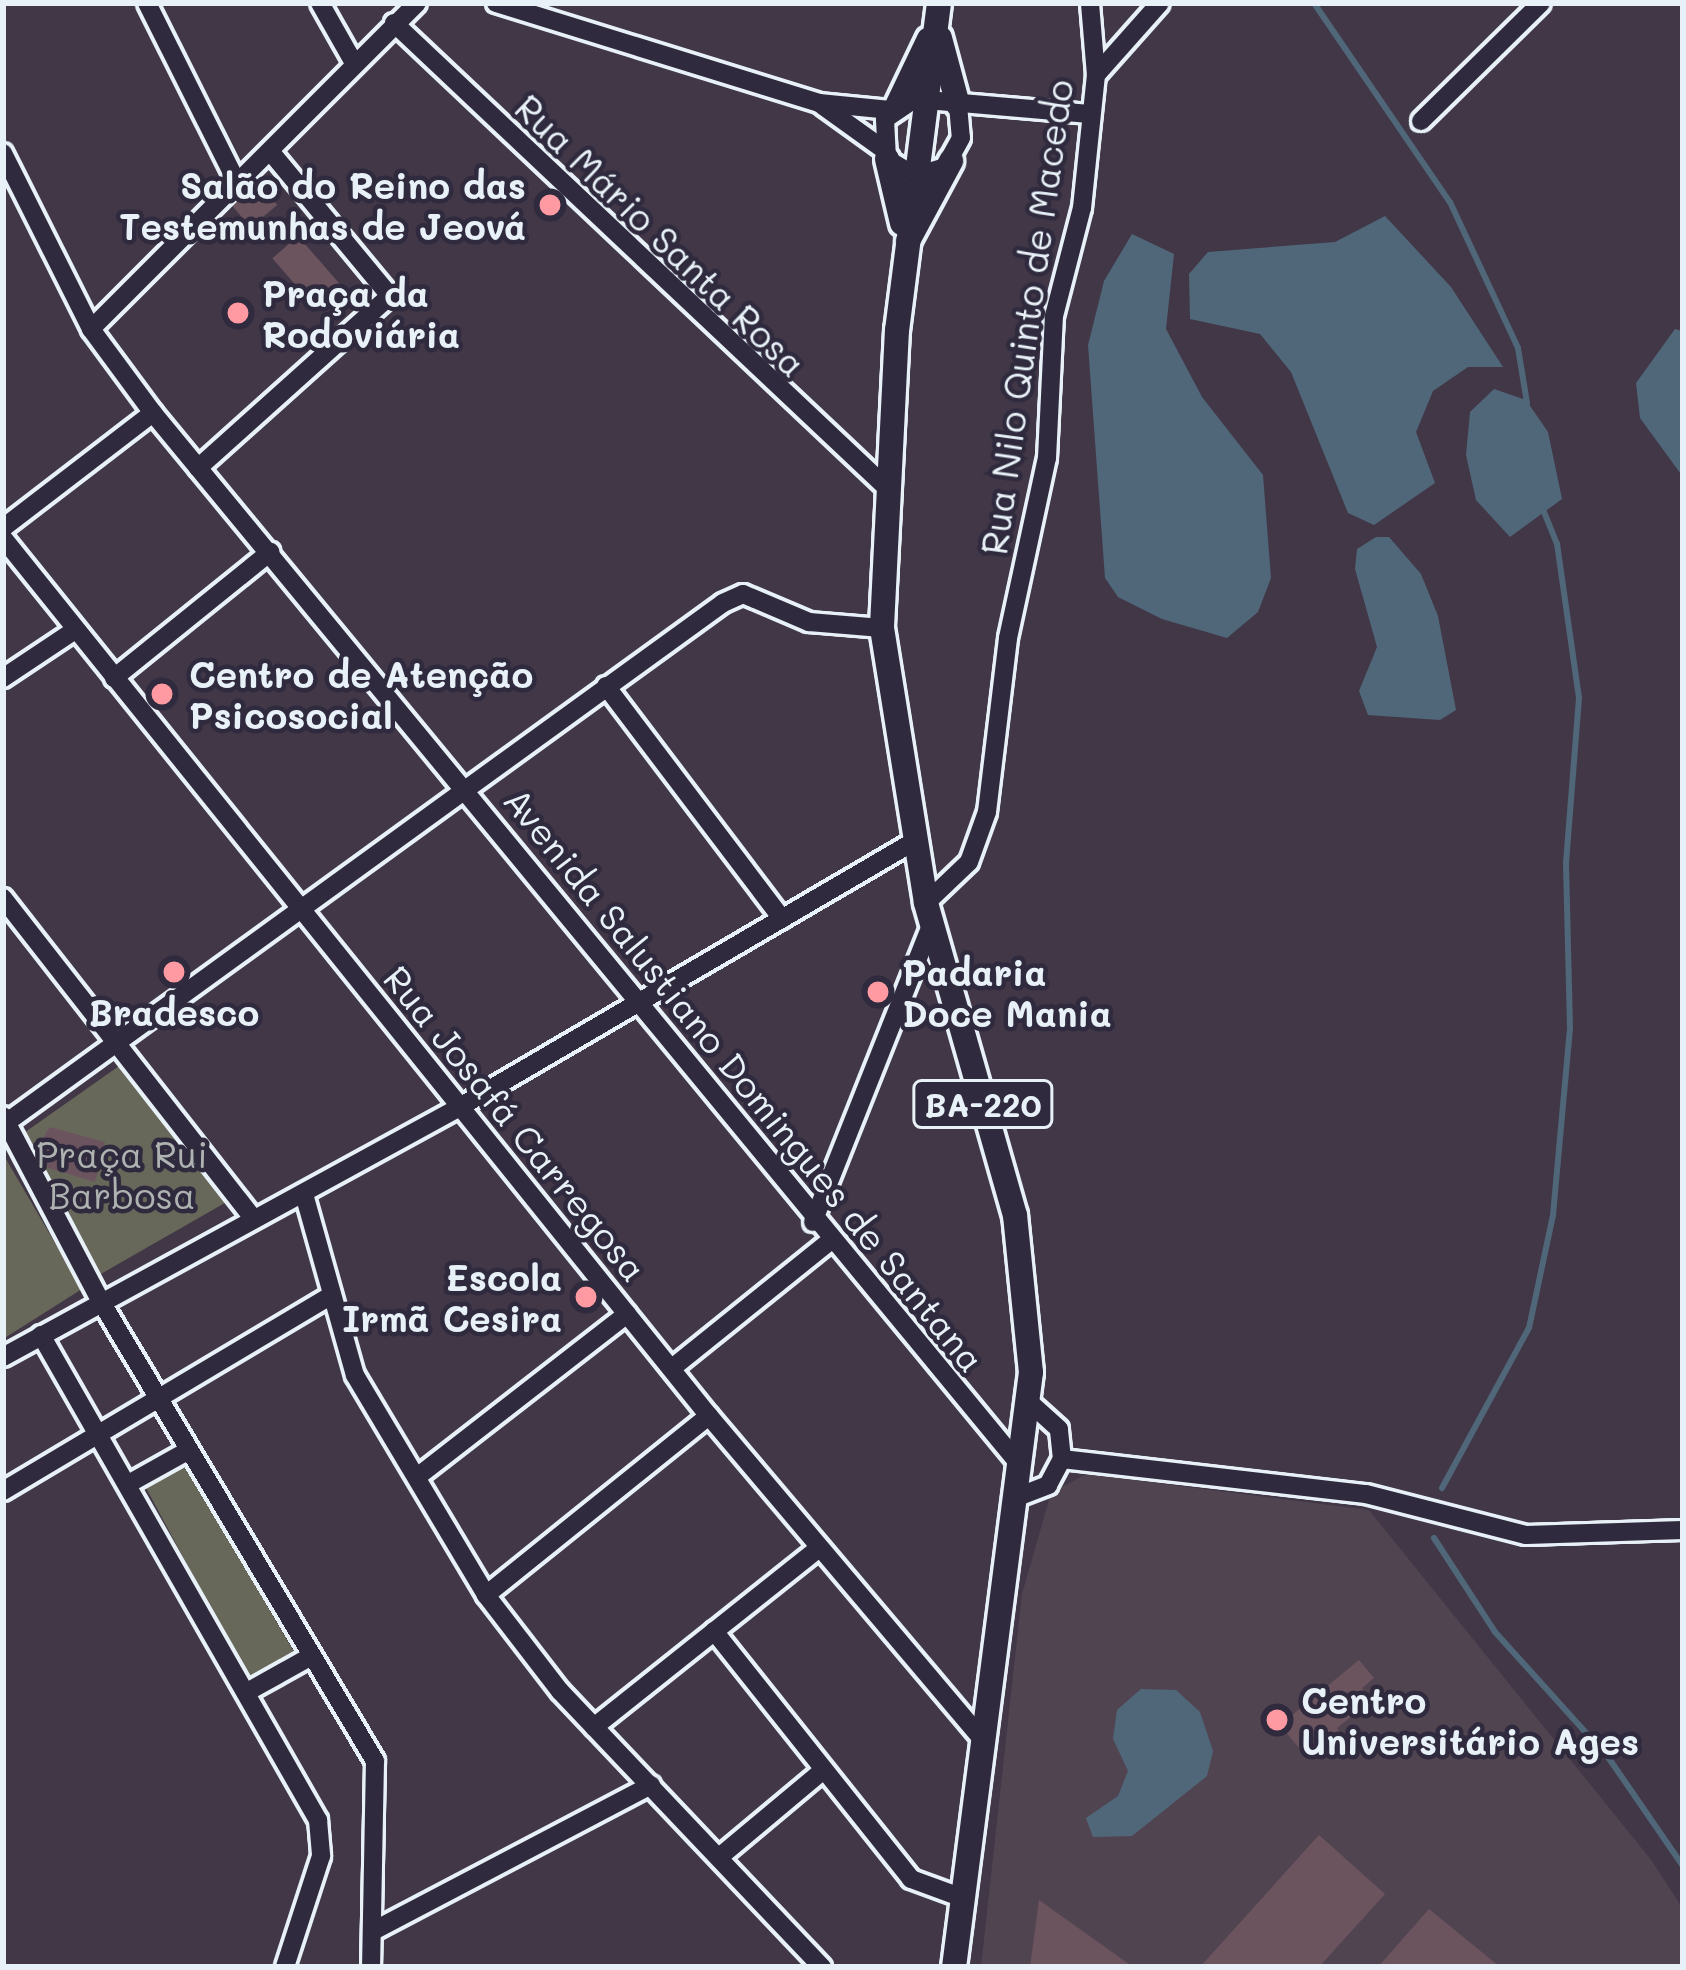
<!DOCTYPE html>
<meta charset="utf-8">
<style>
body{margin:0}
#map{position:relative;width:1686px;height:1970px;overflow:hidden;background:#413747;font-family:Mali,sans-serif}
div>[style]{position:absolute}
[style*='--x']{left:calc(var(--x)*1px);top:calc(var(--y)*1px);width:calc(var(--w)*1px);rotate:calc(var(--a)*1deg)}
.built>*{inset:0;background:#514451}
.green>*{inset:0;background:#68685a}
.water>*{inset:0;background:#50677a}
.stream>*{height:6px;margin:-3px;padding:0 3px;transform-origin:3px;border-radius:3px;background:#50677a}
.building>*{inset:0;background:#6c545f;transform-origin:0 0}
.roads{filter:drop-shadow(3px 0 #e8f1f8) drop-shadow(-3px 0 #e8f1f8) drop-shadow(0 3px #e8f1f8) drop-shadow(0 -3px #e8f1f8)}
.minor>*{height:18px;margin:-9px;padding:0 9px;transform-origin:9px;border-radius:9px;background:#2f2a3d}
.major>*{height:24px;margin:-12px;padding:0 12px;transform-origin:12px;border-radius:12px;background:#2f2a3d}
.dots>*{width:33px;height:33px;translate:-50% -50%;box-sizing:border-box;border:6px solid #2f2a3d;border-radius:50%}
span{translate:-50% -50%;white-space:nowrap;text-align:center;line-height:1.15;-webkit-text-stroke:9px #2f2a3d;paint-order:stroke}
.shield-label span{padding:3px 9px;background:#2f2a3d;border:3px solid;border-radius:9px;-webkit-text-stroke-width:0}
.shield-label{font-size:33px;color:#e8f1f8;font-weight:700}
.poi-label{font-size:36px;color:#e8f1f8;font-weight:700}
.right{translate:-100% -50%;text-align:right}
.left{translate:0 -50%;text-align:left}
.street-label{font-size:36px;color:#e8f1f8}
.park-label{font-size:36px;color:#aeb3b1}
.frame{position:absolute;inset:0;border:6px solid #e8f1f8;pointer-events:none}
</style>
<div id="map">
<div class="built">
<i style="clip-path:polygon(1086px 1474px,1369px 1510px,1652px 1861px,1683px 1909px,1683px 1967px,981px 1967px,1022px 1594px,1051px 1493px)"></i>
</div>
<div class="green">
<i style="clip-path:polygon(119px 1066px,136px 1072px,230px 1200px,99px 1275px,21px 1135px)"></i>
<i style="clip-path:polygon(3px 1154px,82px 1289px,3px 1339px)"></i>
<i style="clip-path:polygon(185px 1465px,297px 1657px,251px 1684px,145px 1486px)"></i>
</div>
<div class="water">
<i style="clip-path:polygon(1385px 216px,1451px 287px,1503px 367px,1468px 367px,1433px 391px,1416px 432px,1435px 483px,1374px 525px,1348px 513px,1291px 372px,1260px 334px,1190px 319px,1189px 274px,1208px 252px,1335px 242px)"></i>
<i style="clip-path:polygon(1132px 234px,1174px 254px,1166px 329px,1202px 397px,1263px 475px,1271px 578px,1258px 612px,1227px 638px,1162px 619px,1118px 597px,1105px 578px,1088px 345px,1104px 281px)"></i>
<i style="clip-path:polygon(1675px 329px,1683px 331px,1683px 477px,1640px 418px,1636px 383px)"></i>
<i style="clip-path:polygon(1494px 389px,1526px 400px,1548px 432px,1562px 499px,1510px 537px,1476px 500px,1466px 455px,1470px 412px)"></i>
<i style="clip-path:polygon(1376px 537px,1389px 537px,1421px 574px,1438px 616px,1456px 710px,1440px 720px,1368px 715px,1359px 691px,1377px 647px,1355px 569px,1357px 549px)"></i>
<i style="clip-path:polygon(1141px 1689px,1176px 1690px,1200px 1712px,1213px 1751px,1207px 1776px,1132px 1836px,1093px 1837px,1086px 1818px,1118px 1796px,1128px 1771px,1113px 1739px,1117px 1710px)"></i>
</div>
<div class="stream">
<i style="--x:1314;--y:3;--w:241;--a:55.7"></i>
<i style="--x:1450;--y:202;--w:161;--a:65"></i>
<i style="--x:1518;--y:348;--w:56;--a:80.7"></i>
<i style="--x:1442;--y:1488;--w:182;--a:-61.5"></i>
<i style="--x:1529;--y:1328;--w:116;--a:-78"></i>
<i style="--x:1553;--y:1215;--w:188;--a:-84.8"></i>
<i style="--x:1570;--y:1028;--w:165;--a:-91.4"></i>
<i style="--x:1566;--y:863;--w:166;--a:-85.5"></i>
<i style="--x:1579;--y:698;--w:156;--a:-98.1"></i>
<i style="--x:1557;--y:544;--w:35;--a:-112"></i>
<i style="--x:1434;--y:1538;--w:112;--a:57"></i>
<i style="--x:1495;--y:1632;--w:169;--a:47.9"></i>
<i style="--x:1608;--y:1757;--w:132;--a:55.5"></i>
</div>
<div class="building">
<i style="left:258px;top:182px;width:30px;height:35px;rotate:50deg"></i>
<i style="left:298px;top:236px;width:69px;height:34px;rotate:49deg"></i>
<i style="clip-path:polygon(50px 1127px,105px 1142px,95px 1182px,48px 1168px,40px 1142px)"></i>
<i style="clip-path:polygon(1359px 1660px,1374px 1678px,1362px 1688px,1372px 1700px,1337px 1728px,1345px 1740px,1316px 1734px,1299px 1748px,1280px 1725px)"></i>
<i style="clip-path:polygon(1319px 1835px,1385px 1894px,1319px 1967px,1200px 1967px)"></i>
<i style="clip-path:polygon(1039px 1900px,1133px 1967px,1030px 1967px)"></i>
<i style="clip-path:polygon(1429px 1909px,1500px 1967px,1378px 1967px)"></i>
</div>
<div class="roads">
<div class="minor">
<i style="--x:147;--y:3;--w:201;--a:63.4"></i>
<i style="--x:320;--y:3;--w:69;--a:60.5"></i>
<i style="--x:496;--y:3;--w:338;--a:17.2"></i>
<i style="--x:819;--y:103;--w:72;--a:5.6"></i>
<i style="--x:394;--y:23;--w:678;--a:43.33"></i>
<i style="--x:1096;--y:75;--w:96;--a:-48.4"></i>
<i style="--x:958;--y:105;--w:33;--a:85"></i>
<i style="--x:961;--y:138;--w:33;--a:119"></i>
<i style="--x:945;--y:167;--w:31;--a:163"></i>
<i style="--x:915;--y:176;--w:33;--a:-149"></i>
<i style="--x:887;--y:159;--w:40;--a:-92.9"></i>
<i style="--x:885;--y:119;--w:36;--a:-34"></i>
<i style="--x:915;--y:99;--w:175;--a:4.9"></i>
<i style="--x:823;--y:106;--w:74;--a:35.6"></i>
<i style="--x:1421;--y:121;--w:168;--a:-44.5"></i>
<i style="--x:3;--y:153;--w:197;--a:63.4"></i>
<i style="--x:91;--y:329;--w:104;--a:53.6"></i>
<i style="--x:153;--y:413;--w:1362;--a:50.51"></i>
<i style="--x:91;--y:329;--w:461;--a:-45"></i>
<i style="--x:198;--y:468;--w:258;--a:-41.9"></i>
<i style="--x:390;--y:296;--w:187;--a:-129.6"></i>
<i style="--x:3;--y:528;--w:189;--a:-37.5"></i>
<i style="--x:3;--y:538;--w:1127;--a:51.2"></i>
<i style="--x:709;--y:1416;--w:428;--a:49.8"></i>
<i style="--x:3;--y:678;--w:87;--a:-33.7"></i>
<i style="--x:114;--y:678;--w:201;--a:-38.9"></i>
<i style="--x:606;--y:686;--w:292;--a:52.9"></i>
<i style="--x:3;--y:898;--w:407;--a:52"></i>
<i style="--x:926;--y:903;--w:59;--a:-43.6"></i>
<i style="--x:969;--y:862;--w:53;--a:-70.2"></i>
<i style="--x:987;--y:812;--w:175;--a:-83.1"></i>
<i style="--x:1008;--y:638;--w:184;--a:-77.8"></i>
<i style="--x:1047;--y:458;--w:142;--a:-87.2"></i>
<i style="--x:1054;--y:316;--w:112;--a:-75.5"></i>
<i style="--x:1082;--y:208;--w:134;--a:-84"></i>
<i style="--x:1096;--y:75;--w:72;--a:-94.8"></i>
<i style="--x:3;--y:1116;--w:208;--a:62.2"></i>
<i style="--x:100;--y:1300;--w:537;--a:59.18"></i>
<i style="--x:375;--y:1761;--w:206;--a:91.1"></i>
<i style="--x:3;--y:1125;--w:889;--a:-35.94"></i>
<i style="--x:723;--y:603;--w:22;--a:-24"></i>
<i style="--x:743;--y:594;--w:72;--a:23"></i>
<i style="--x:809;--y:622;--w:73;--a:4.7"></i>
<i style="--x:304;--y:1194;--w:188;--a:74.3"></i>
<i style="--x:355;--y:1375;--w:256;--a:59.2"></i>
<i style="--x:486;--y:1595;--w:121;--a:52.4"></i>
<i style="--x:560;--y:1691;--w:381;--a:46.5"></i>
<i style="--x:813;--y:1222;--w:322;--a:-68.3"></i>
<i style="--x:41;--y:1335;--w:559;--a:60.27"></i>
<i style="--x:318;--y:1820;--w:36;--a:85"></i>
<i style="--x:321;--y:1856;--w:117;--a:108"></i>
<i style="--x:3;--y:1357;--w:519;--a:-28.69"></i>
<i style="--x:458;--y:1108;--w:527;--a:-30.31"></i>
<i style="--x:672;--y:1368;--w:203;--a:-38.8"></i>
<i style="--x:1062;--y:1459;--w:306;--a:6.6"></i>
<i style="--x:1366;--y:1494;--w:165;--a:14.4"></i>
<i style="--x:1526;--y:1535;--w:157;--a:-1.8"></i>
<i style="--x:417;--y:1477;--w:266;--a:-37.8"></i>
<i style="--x:130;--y:1483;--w:68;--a:-29.2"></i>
<i style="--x:3;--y:1491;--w:383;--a:-30.8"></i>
<i style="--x:1012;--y:1499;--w:39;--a:-21"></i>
<i style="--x:1048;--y:1485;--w:30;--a:-62"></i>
<i style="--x:1062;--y:1459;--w:30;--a:-96"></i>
<i style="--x:1059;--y:1429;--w:42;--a:-137.9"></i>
<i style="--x:486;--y:1595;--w:286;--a:-38.8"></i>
<i style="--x:714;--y:1631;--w:317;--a:51.5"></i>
<i style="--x:911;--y:1879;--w:55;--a:20.1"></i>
<i style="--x:247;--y:1692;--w:72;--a:-29.1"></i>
<i style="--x:594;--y:1727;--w:286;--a:-38.5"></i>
<i style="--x:723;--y:1854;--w:128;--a:-39.9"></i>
<i style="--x:373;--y:1931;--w:314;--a:-27.7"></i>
</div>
<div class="major">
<i style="--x:939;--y:3;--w:330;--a:97.3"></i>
<i style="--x:897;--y:330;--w:298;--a:92.9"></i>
<i style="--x:882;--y:628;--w:278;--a:80.9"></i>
<i style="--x:926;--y:903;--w:324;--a:74.1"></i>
<i style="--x:1015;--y:1215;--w:158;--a:84.2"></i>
<i style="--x:1031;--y:1372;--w:600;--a:97.37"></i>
<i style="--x:940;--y:38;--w:69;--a:75"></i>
<i style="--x:897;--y:106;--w:74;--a:-64.5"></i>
<i style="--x:887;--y:159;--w:66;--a:76.8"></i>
<i style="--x:908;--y:241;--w:91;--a:-61.7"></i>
</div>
</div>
<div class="dots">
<i style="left:550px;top:205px;background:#ff9aa2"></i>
<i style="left:238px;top:313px;background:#ff9aa2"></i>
<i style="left:162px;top:694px;background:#ff9aa2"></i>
<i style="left:174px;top:972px;background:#ff9aa2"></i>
<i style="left:878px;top:992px;background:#ff9aa2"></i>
<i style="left:586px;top:1297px;background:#ff9aa2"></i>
<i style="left:1277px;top:1720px;background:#ff9aa2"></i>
</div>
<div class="shield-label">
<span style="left:983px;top:1104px">BA-220</span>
</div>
<div class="poi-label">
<span class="right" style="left:526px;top:205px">Salão do Reino das<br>Testemunhas de Jeová</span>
<span class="left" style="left:262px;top:313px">Praça da<br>Rodoviária</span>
<span class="left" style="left:189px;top:694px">Centro de Atenção<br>Psicosocial</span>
<span class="left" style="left:902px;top:992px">Padaria<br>Doce Mania</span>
<span style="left:174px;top:1012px">Bradesco</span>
<span class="right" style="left:562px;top:1297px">Escola<br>Irmã Cesira</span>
<span class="left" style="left:1301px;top:1720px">Centro<br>Universitário Ages</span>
</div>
<div class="street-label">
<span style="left:661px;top:235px;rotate:44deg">Rua Mário Santa Rosa</span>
<span style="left:1026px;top:317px;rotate:-82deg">Rua Nilo Quinto de Macedo</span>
<span style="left:745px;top:1079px;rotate:51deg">Avenida Salustiano Domingues de Santana</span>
<span style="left:516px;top:1123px;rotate:51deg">Rua Josafá Carregosa</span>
</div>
<div class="park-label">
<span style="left:122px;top:1174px">Praça Rui<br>Barbosa</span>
</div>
<div class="frame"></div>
</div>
